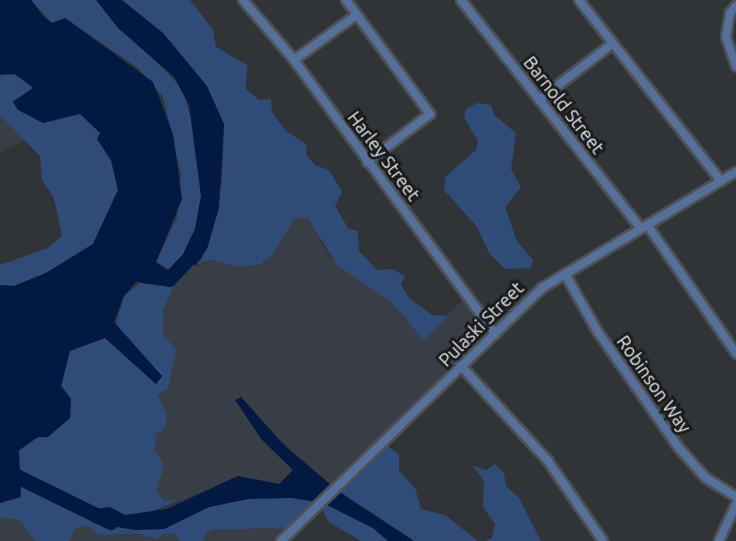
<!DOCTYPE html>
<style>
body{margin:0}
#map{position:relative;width:736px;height:541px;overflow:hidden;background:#313437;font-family:Ubuntu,sans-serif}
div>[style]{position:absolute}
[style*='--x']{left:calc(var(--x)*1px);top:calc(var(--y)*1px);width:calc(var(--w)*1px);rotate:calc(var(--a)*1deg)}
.built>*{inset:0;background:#393e46}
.green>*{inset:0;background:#2f4b77}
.water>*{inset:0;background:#021942}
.river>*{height:15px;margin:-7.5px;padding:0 7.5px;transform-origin:7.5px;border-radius:7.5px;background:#021942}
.roads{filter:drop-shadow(2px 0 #4e5154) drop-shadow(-2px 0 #4e5154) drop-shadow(0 2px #4e5154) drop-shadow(0 -2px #4e5154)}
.street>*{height:8px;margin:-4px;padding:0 4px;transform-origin:4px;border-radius:4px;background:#55709b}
span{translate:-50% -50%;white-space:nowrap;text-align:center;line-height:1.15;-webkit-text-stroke:6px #1a1b1d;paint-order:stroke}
.street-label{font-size:18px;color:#e7e9eb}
</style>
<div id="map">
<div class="built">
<i style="clip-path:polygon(0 115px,27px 139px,0 153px)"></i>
<i style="clip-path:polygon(295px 216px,308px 219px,330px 257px,391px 302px,424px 339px,467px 296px,494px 334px,338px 491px,270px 431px,250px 421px,293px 470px,279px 484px,238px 476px,181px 501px,164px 501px,156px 489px,155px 450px,156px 434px,161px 428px,158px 400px,162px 391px,163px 312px,175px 282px,168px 268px,177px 259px,189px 270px,211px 260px,261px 264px,273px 255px)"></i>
<i style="clip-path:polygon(0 517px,19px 519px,36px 541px,0 541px)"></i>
<i style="clip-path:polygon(86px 525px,99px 535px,175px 534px,180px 541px,69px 541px,75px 529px)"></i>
<i style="clip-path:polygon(283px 525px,297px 527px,282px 541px,203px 541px,207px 532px)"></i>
</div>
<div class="green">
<i style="clip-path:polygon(31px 0,96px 0,182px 88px,196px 135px,201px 196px,195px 229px,184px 252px,195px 266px,188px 270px,181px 260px,169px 269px,156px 262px,177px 217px,181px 174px,163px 97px,138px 68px,65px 18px,52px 23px)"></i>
<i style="clip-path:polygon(122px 0,190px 0,213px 30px,216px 47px,247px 65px,246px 89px,259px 100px,271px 99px,272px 112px,286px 131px,306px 144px,307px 156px,315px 165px,329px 170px,342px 192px,335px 206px,348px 228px,358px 231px,359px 251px,377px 270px,392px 269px,405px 276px,401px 285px,409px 298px,432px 315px,448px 316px,424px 340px,391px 302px,338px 266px,308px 219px,295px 217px,273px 255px,261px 264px,239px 267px,211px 260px,196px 265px,202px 259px,222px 182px,224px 124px,164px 34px)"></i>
<i style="clip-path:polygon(4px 72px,26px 79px,34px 88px,13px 101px,53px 122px,61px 115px,80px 114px,101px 133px,97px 139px,111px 160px,118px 190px,93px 244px,46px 273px,14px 286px,0 285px,0 265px,48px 248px,62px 236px,54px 198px,42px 180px,40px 156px,0 115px,0 75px)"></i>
<i style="clip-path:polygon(477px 103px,491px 105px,494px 115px,516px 133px,511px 169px,521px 187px,505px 207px,517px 241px,533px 260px,531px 268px,505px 269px,489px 253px,477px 227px,444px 190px,445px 177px,476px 150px,478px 141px,464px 118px,466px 109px)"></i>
<i style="clip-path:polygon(147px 277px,173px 278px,175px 282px,163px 312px,163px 335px,176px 350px,168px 389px,158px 394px,167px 416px,165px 428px,156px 434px,155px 450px,164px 466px,156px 490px,164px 501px,180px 500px,145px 514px,125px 515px,110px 507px,94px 523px,135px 530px,164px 529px,209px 507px,248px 499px,292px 498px,323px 503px,373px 528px,388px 541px,361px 541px,329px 522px,320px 505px,297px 527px,216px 530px,207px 532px,203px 541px,180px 541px,175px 534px,162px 534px,157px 539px,139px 534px,99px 535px,86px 525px,75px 529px,69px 541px,36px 541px,19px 520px,0 517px,0 503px,12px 496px,18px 498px,19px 451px,38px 437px,44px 438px,71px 399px,61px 386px,69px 351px,105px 338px,156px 384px,162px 376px,115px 327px,124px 296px)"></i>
<i style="clip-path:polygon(385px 443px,399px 455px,399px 471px,415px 488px,421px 509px,445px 515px,478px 541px,414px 541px,338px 491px)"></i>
<i style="clip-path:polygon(495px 464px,504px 473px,506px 486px,519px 498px,541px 541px,485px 541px,492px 538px,495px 524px,483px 507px,484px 481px,472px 465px,486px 470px)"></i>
</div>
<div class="water">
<i style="clip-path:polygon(0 0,31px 0,44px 17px,52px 23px,65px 18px,153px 82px,173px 134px,182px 199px,156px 262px,175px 276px,137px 281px,124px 296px,114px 322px,162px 376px,156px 384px,105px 338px,70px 351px,61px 386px,71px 399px,70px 418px,48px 437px,38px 437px,19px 450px,21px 497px,0 503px,0 285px,14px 286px,46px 273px,93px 244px,118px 190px,111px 160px,97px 139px,100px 133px,80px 114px,43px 123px,18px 110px,13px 102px,33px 88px,15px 74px,0 75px)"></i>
<i style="clip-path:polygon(96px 0,122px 0,164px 34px,207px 86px,224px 124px,219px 208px,207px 249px,195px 266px,184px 252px,195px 229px,201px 196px,189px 105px,174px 77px,118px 28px)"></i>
<i style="clip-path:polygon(241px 397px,285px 446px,338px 491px,414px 541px,388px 541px,373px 528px,323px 503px,292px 498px,248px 499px,209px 507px,164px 529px,135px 530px,94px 523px,88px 518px,95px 509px,110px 507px,125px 515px,167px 509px,238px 476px,279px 484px,293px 470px,262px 440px,235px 400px)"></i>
</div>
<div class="river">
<i style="--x:142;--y:275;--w:27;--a:8"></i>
<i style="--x:169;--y:279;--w:38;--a:-47"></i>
<i style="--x:195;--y:251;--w:10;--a:-79"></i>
<i style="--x:0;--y:468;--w:123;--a:26.1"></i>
</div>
<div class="roads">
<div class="street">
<i style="--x:243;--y:0;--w:79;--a:49.6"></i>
<i style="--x:294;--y:60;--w:340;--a:53.7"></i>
<i style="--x:346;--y:0;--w:142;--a:53.6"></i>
<i style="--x:430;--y:114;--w:79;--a:142.7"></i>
<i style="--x:461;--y:0;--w:291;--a:51.8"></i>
<i style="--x:579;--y:0;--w:230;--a:51.9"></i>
<i style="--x:736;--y:6;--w:9;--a:131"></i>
<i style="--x:730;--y:13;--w:24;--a:99"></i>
<i style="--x:726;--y:37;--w:31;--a:71"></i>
<i style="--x:294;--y:60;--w:75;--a:-35.8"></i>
<i style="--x:539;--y:100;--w:92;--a:-37.5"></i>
<i style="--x:648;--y:226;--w:155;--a:55.3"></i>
<i style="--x:565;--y:274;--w:67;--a:60.4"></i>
<i style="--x:598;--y:332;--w:141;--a:55.1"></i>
<i style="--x:679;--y:448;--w:40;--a:48"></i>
<i style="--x:706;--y:478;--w:36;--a:32"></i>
<i style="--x:461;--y:366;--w:129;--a:47.5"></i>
<i style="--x:548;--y:461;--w:97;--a:55.5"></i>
<i style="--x:281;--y:541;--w:363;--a:-44.1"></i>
<i style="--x:542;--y:288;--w:226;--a:-30.9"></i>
<i style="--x:719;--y:541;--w:40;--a:-65"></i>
</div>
</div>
<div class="street-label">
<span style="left:564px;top:105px;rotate:52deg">Barnold Street</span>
<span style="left:384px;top:156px;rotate:53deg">Harley Street</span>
<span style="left:481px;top:324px;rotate:-45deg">Pulaski Street</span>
<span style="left:654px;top:384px;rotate:55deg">Robinson Way</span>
</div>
</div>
